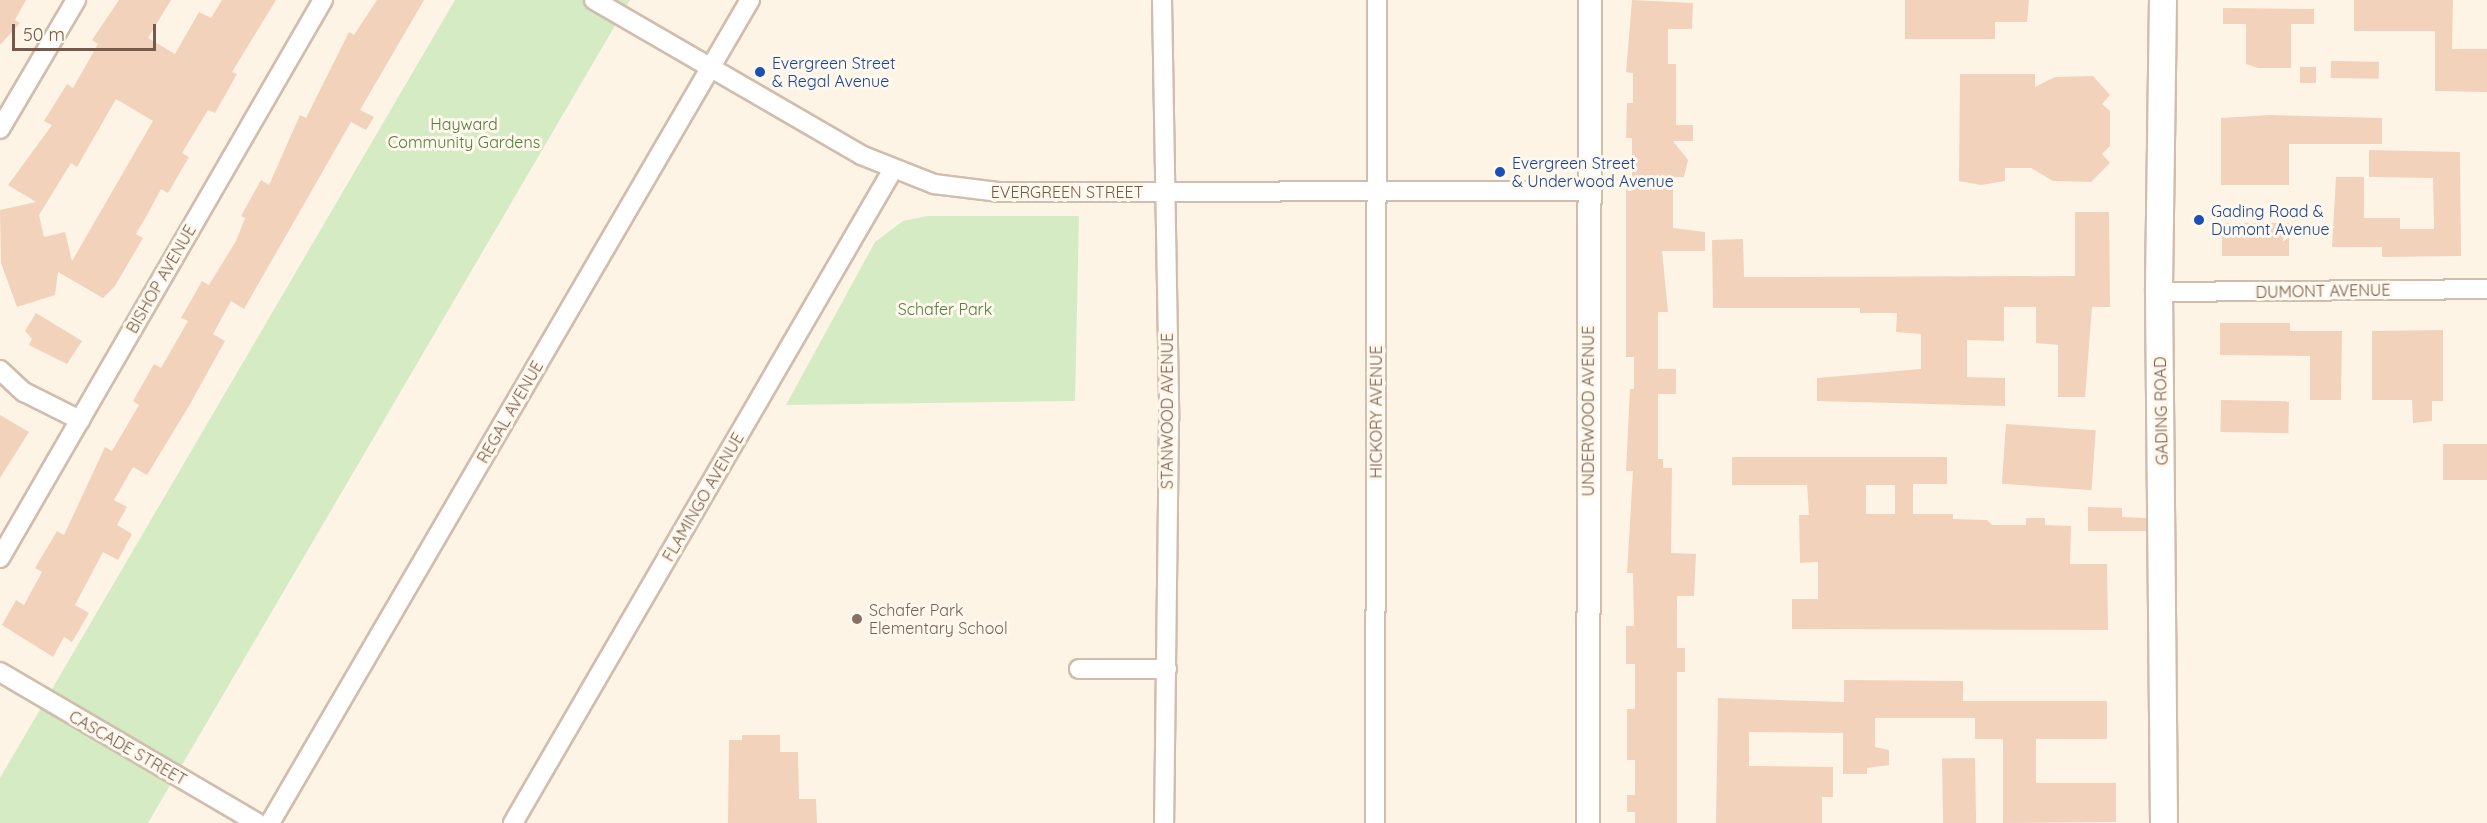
<!DOCTYPE html>
<style>
body{margin:0}
#map{position:relative;width:2487px;height:823px;overflow:hidden;background:#fdf4e6;font-family:Quicksand,sans-serif}
div>[style]{position:absolute}
[style*='--x']{left:calc(var(--x)*1px);top:calc(var(--y)*1px);width:calc(var(--w)*1px);rotate:calc(var(--a)*1deg)}
.green>*{inset:0;background:#d4ebc3}
.building>*{inset:0;background:#f3d2bc;transform-origin:0 0}
.roads{filter:drop-shadow(2px 0 #d1bdae) drop-shadow(-2px 0 #d1bdae) drop-shadow(0 2px #d1bdae) drop-shadow(0 -2px #d1bdae)}
.minor>*{height:18px;margin:-9px;padding:0 9px;transform-origin:9px;border-radius:9px;background:#fff}
.tertiary>*{height:22px;margin:-11px;padding:0 11px;transform-origin:11px;border-radius:11px;background:#fff}
.secondary>*{height:26px;margin:-13px;padding:0 13px;transform-origin:13px;border-radius:13px;background:#fff}
.dots>*{width:16px;height:16px;translate:-50% -50%;box-sizing:border-box;border:3px solid #fff8ec;border-radius:50%}
span{translate:-50% -50%;white-space:nowrap;text-align:center;line-height:1.15;-webkit-text-stroke:6px #fff8ec;paint-order:stroke}
.transit-label{font-size:16px;color:#164399}
.left{translate:0 -50%;text-align:left}
.park-label{font-size:16px;color:#547d41}
.street-label{font-size:16px;color:#77594a}
.education-label{font-size:16px;color:#785e54}
.scale{position:absolute;left:12px;top:24px;width:144px;height:27px;box-sizing:border-box;border:3px solid #77594a;border-top:0;padding-left:8px;font-size:18px;line-height:21px;white-space:nowrap;color:#77594a;-webkit-text-stroke:4px #fff8ec;paint-order:stroke}
</style>
<div id="map">
<div class="green">
<i style="clip-path:polygon(455px 0,630px 0,148px 823px,0 823px,0 778px)"></i>
<i style="clip-path:polygon(927px 216px,1079px 216px,1075px 401px,786px 405px,875px 242px,903px 221px)"></i>
</div>
<div class="building">
<i style="clip-path:polygon(0 0,26px 0,15px 20px,20px 23px,0 45px)"></i>
<i style="clip-path:polygon(evenodd,119px 0,171px 0,148px 38px,175px 54px,199px 12px,211px 18px,222px 0,276px 0,232px 72px,237px 74px,215px 113px,208px 110px,182px 153px,189px 157px,168px 193px,161px 189px,147px 215px,136px 234px,143px 238px,115px 286px,103px 298px,58px 272px,55px 295px,17px 307px,1px 263px,0 210px,36px 202px,8px 185px,52px 125px,44px 121px,67px 84px,73px 88px,98px 44px,92px 40px,119px 0,116px 99px,153px 121px,72px 261px,65px 232px,44px 237px,39px 215px,71px 163px,77px 167px,116px 99px)"></i>
<i style="clip-path:polygon(377px 0,424px 0,360px 110px,374px 117px,366px 130px,351px 122px,244px 309px,231px 301px,213px 334px,225px 341px,189px 406px,147px 475px,133px 467px,114px 500px,127px 507px,117px 525px,132px 534px,118px 560px,103px 552px,75px 605px,89px 613px,72px 642px,64px 637px,53px 657px,2px 625px,16px 600px,24px 605px,42px 572px,35px 568px,57px 531px,64px 535px,105px 447px,112px 451px,139px 405px,133px 401px,154px 364px,161px 368px,188px 321px,181px 318px,189px 304px,202px 281px,209px 285px,236px 241px,245px 218px,241px 216px,261px 180px,269px 185px,300px 115px,306px 118px,349px 32px,354px 35px)"></i>
<i style="clip-path:polygon(1632px 0,1693px 3px,1692px 29px,1668px 29px,1668px 64px,1676px 64px,1676px 125px,1693px 125px,1693px 141px,1673px 141px,1688px 160px,1684px 177px,1673px 177px,1673px 228px,1705px 232px,1705px 251px,1662px 251px,1668px 312px,1658px 312px,1658px 369px,1676px 369px,1676px 394px,1658px 394px,1658px 459px,1663px 459px,1663px 468px,1672px 468px,1671px 553px,1696px 554px,1694px 596px,1677px 596px,1677px 648px,1685px 648px,1685px 672px,1677px 672px,1677px 823px,1635px 823px,1635px 812px,1627px 812px,1627px 795px,1635px 795px,1635px 760px,1627px 760px,1627px 709px,1635px 709px,1635px 664px,1626px 664px,1626px 626px,1634px 626px,1633px 573px,1627px 573px,1633px 471px,1626px 471px,1630px 389px,1634px 389px,1634px 357px,1626px 357px,1626px 190px,1632px 175px,1632px 138px,1626px 138px,1627px 103px,1633px 103px,1633px 73px,1626px 72px)"></i>
<i style="clip-path:polygon(1905px 0,2029px 0,2027px 22px,1995px 22px,1995px 39px,1905px 39px)"></i>
<i style="clip-path:polygon(2354px 0,2453px 0,2452px 49px,2487px 49px,2487px 92px,2435px 91px,2435px 31px,2354px 31px)"></i>
<i style="clip-path:polygon(2223px 8px,2314px 9px,2314px 24px,2291px 24px,2291px 68px,2258px 68px,2246px 64px,2246px 24px,2223px 24px)"></i>
<i style="left:2331px;top:61px;width:48px;height:17px;rotate:1deg"></i>
<i style="left:2300px;top:67px;width:16px;height:16px"></i>
<i style="clip-path:polygon(1960px 74px,2035px 74px,2035px 87px,2055px 77px,2093px 76px,2110px 95px,2102px 104px,2110px 111px,2110px 146px,2102px 154px,2110px 163px,2091px 182px,2053px 181px,2031px 168px,2005px 168px,2005px 181px,1981px 185px,1959px 181px)"></i>
<i style="clip-path:polygon(2269px 115px,2382px 118px,2382px 144px,2289px 144px,2289px 185px,2221px 185px,2221px 118px)"></i>
<i style="clip-path:polygon(2369px 150px,2460px 152px,2461px 256px,2382px 257px,2382px 247px,2332px 247px,2336px 177px,2364px 177px,2364px 218px,2400px 218px,2400px 229px,2434px 229px,2433px 178px,2369px 177px)"></i>
<i style="clip-path:polygon(2075px 212px,2109px 212px,2110px 307px,2092px 307px,2085px 397px,2058px 397px,2058px 345px,2036px 343px,2036px 307px,2004px 307px,2004px 341px,1967px 340px,1967px 377px,2005px 378px,2005px 406px,1817px 401px,1817px 378px,1921px 369px,1921px 334px,1896px 332px,1897px 313px,1860px 313px,1860px 308px,1713px 308px,1712px 240px,1743px 239px,1744px 277px,2075px 276px)"></i>
<i style="left:2222px;top:223px;width:67px;height:33px"></i>
<i style="clip-path:polygon(36px 313px,82px 341px,67px 364px,29px 345px,32px 339px,25px 331px)"></i>
<i style="clip-path:polygon(2220px 323px,2290px 323px,2290px 331px,2342px 331px,2341px 400px,2310px 400px,2310px 356px,2220px 355px)"></i>
<i style="clip-path:polygon(2443px 330px,2443px 401px,2432px 401px,2432px 421px,2413px 423px,2412px 400px,2372px 400px,2372px 331px)"></i>
<i style="left:2221px;top:400px;width:68px;height:32px;rotate:1deg"></i>
<i style="clip-path:polygon(0 415px,29px 432px,0 478px)"></i>
<i style="left:2006px;top:424px;width:90px;height:60px;rotate:4deg"></i>
<i style="left:2487px;top:444px;width:36px;height:44px;rotate:90deg"></i>
<i style="clip-path:polygon(evenodd,1732px 457px,1947px 457px,1947px 484px,1913px 484px,1913px 514px,1953px 514px,1953px 519px,1987px 520px,1992px 525px,2026px 525px,2026px 518px,2045px 518px,2045px 525px,2071px 526px,2070px 564px,2107px 564px,2108px 630px,1792px 629px,1792px 599px,1818px 599px,1818px 562px,1800px 563px,1799px 515px,1809px 515px,1807px 485px,1732px 485px,1732px 457px,1866px 485px,1895px 485px,1895px 514px,1866px 514px,1866px 485px)"></i>
<i style="clip-path:polygon(2088px 507px,2122px 508px,2122px 517px,2146px 518px,2146px 531px,2088px 531px)"></i>
<i style="clip-path:polygon(1844px 680px,1963px 681px,1963px 701px,2107px 701px,2107px 739px,2036px 739px,2036px 783px,2116px 783px,2116px 822px,2003px 823px,2003px 739px,1975px 739px,1975px 718px,1875px 718px,1875px 747px,1889px 750px,1889px 765px,1867px 768px,1867px 774px,1843px 774px,1843px 733px,1749px 732px,1749px 766px,1833px 767px,1833px 797px,1822px 797px,1822px 823px,1716px 823px,1718px 698px,1844px 702px)"></i>
<i style="clip-path:polygon(742px 735px,780px 735px,780px 752px,798px 752px,799px 799px,816px 799px,817px 823px,728px 823px,729px 740px,742px 740px)"></i>
<i style="left:1975px;top:758px;width:65px;height:33px;rotate:89deg"></i>
</div>
<div class="roads">
<div class="minor">
<i style="--x:594;--y:0;--w:309;--a:30.1"></i>
<i style="--x:861;--y:155;--w:79;--a:21.7"></i>
<i style="--x:934;--y:184;--w:64;--a:7.1"></i>
<i style="--x:998;--y:192;--w:590;--a:-0.1"></i>
<i style="--x:1162;--y:0;--w:420;--a:89"></i>
<i style="--x:1169;--y:420;--w:403;--a:90.7"></i>
<i style="--x:0;--y:129;--w:150;--a:-59.5"></i>
<i style="--x:2159;--y:292;--w:328;--a:-0.5"></i>
<i style="--x:0;--y:370;--w:33;--a:43"></i>
<i style="--x:24;--y:392;--w:63;--a:26.6"></i>
<i style="--x:0;--y:558;--w:645;--a:-59.94"></i>
<i style="--x:1079;--y:669;--w:88;--a:0"></i>
<i style="--x:0;--y:672;--w:298;--a:30.4"></i>
<i style="--x:270;--y:823;--w:953;--a:-59.75"></i>
<i style="--x:513;--y:823;--w:754;--a:-59.83"></i>
<i style="--x:1375;--y:823;--w:823;--a:-89.86"></i>
</div>
<div class="tertiary">
<i style="--x:1588;--y:823;--w:823;--a:-89.86"></i>
</div>
<div class="secondary">
<i style="--x:2163;--y:0;--w:292;--a:90.8"></i>
<i style="--x:2159;--y:292;--w:531;--a:89.46"></i>
</div>
</div>
<div class="dots">
<i style="left:760px;top:72px;background:#1a4fb4"></i>
<i style="left:1500px;top:172px;background:#1a4fb4"></i>
<i style="left:2199px;top:220px;background:#1a4fb4"></i>
<i style="left:857px;top:619px;background:#8d6e63"></i>
</div>
<div class="transit-label">
<span class="left" style="left:772px;top:72px">Evergreen Street<br>&amp; Regal Avenue</span>
<span class="left" style="left:1512px;top:172px">Evergreen Street<br>&amp; Underwood Avenue</span>
<span class="left" style="left:2211px;top:220px">Gading Road &amp;<br>Dumont Avenue</span>
</div>
<div class="park-label">
<span style="left:464px;top:133px">Hayward<br>Community Gardens</span>
<span style="left:945px;top:309px">Schafer Park</span>
</div>
<div class="street-label">
<span style="left:1067px;top:192px">EVERGREEN STREET</span>
<span style="left:161px;top:279px;rotate:-60deg">BISHOP AVENUE</span>
<span style="left:2323px;top:291px;rotate:-1deg">DUMONT AVENUE</span>
<span style="left:1167px;top:411px;rotate:-90deg">STANWOOD AVENUE</span>
<span style="left:1588px;top:411px;rotate:-90deg">UNDERWOOD AVENUE</span>
<span style="left:2161px;top:411px;rotate:-91deg">GADING ROAD</span>
<span style="left:510px;top:412px;rotate:-60deg">REGAL AVENUE</span>
<span style="left:1376px;top:412px;rotate:-90deg">HICKORY AVENUE</span>
<span style="left:703px;top:497px;rotate:-60deg">FLAMINGO AVENUE</span>
<span style="left:128px;top:748px;rotate:30deg">CASCADE STREET</span>
</div>
<div class="education-label">
<span class="left" style="left:869px;top:619px">Schafer Park<br>Elementary School</span>
</div>
<div class="scale">50 m</div>
</div>
